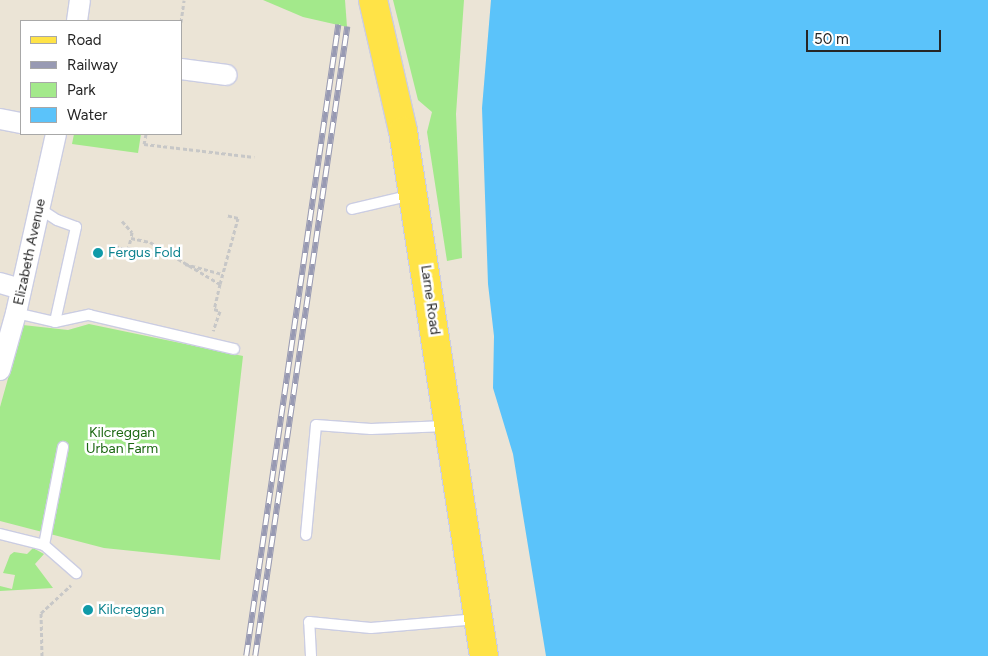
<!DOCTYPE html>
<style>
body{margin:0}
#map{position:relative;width:988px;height:656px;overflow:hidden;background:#ebe4d6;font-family:Figtree,sans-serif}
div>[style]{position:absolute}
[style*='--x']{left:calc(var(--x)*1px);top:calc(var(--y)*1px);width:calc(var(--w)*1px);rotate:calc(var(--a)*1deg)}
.green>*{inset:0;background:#a3e98b}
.water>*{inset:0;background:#5bc3fa}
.path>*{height:3px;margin-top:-1.5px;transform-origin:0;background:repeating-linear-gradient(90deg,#c7c7c7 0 4px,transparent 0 6.5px)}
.roads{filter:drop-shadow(1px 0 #cbcde2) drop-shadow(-1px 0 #cbcde2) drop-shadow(0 1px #cbcde2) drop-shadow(0 -1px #cbcde2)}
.service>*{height:10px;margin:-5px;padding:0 5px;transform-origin:5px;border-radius:5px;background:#fff}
.minor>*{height:20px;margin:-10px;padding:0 10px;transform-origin:10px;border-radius:10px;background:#fff}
.primary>*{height:28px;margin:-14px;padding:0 14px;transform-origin:14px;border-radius:14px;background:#ffe347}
.rail>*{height:5.5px;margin-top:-2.75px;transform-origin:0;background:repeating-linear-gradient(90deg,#fff 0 11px,#989ab3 0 22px);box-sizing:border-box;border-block:1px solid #989ab3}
.dots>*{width:14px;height:14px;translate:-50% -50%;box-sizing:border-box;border:2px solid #fff;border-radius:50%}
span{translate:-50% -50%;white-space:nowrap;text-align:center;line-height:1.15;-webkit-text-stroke:5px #fff;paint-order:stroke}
.street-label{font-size:14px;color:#262626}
.culture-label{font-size:14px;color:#0d838f}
.left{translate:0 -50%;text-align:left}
.park-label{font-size:14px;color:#1c6812}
.legend{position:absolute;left:20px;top:20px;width:162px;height:115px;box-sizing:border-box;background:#fff;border:1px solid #a8a8a8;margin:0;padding:6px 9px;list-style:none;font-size:15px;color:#262626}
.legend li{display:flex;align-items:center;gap:10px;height:25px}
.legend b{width:25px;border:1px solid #a8a8a8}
.scale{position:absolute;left:806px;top:30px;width:135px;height:22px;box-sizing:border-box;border:2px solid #262626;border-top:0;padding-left:6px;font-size:15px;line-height:18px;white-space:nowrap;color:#262626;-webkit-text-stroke:4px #fff;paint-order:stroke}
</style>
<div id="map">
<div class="green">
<i style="clip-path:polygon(263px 0,345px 0,347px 27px,303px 17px)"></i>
<i style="clip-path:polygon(393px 0,464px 0,456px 114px,462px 258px,447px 261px,427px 132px,432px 112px,418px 100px)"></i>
<i style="clip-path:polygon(74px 134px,141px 134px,138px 153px,72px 144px)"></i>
<i style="clip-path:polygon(89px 324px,243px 356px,220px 560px,104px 548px,0 521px,0 407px,23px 325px,68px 330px)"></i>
<i style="clip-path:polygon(33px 548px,44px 554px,35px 564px,53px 588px,0 591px,0 586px,12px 589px,15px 575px,3px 573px,10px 555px,14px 552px,27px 554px)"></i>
</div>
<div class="water">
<i style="clip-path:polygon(491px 0,988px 0,988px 656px,546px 656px,513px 454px,493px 388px,494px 336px,488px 284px,482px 108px)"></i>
</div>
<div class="path">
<i style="--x:181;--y:22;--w:22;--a:-82"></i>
<i style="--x:146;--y:134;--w:10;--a:101"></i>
<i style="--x:144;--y:144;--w:111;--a:6.7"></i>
<i style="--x:122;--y:221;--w:15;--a:48"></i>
<i style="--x:132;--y:232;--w:6;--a:99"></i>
<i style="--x:115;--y:246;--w:14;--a:17"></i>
<i style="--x:128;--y:250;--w:12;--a:-76"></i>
<i style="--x:131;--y:238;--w:19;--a:12"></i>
<i style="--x:150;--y:242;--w:82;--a:31"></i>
<i style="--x:220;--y:284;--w:26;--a:103"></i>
<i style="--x:214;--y:309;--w:6;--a:18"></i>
<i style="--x:220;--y:311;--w:21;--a:109"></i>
<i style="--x:185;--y:264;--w:39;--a:15"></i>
<i style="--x:220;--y:284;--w:68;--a:-74.7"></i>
<i style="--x:238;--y:218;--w:12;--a:-166"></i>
<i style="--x:42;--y:656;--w:43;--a:-91.3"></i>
<i style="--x:41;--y:613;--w:41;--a:-43"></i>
</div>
<div class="roads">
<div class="service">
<i style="--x:40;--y:209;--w:20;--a:33"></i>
<i style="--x:57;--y:220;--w:20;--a:20"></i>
<i style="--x:76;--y:227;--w:97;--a:102.5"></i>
<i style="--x:352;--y:209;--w:62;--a:-13.1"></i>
<i style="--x:16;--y:313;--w:40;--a:13"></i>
<i style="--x:55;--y:322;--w:35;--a:-12"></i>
<i style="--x:89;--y:315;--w:149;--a:13.2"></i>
<i style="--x:0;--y:534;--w:45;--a:14"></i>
<i style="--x:44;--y:545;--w:43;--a:41.2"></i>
<i style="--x:306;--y:535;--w:110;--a:-84.8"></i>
<i style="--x:316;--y:425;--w:55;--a:4.2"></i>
<i style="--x:371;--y:429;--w:76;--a:-2.3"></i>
<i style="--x:44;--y:545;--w:100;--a:-79"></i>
<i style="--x:311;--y:656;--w:34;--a:-93"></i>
<i style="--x:309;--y:622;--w:62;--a:5.5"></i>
<i style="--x:371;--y:628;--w:107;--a:-4.8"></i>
</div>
<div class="minor">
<i style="--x:77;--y:21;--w:21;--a:-82"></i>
<i style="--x:181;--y:69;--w:46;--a:7.4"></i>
<i style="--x:0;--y:119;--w:21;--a:11"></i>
<i style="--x:0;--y:283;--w:22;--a:16"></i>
<i style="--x:0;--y:370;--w:59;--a:-74.3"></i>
<i style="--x:16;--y:313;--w:183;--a:-77.4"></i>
</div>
<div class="primary">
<i style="--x:373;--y:0;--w:134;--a:77.1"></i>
<i style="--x:403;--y:131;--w:531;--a:81.23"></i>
</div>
</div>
<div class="rail">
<i style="--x:246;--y:656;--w:638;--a:-81.7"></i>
<i style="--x:255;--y:656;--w:636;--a:-81.68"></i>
</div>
<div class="dots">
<i style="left:98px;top:253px;background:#0f9aa8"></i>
<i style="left:88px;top:610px;background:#0f9aa8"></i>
</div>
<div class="street-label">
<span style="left:30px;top:252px;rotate:-78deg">Elizabeth Avenue</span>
<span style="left:430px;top:300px;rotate:82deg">Larne Road</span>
</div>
<div class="culture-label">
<span class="left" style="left:108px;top:253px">Fergus Fold</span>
<span class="left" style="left:98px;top:610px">Kilcreggan</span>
</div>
<div class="park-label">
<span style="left:122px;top:441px">Kilcreggan<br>Urban Farm</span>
</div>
<ul class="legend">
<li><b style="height:6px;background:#ffe347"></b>Road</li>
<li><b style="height:6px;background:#989ab3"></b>Railway</li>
<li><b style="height:14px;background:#a3e98b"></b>Park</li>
<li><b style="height:14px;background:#5bc3fa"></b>Water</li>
</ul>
<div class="scale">50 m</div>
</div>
